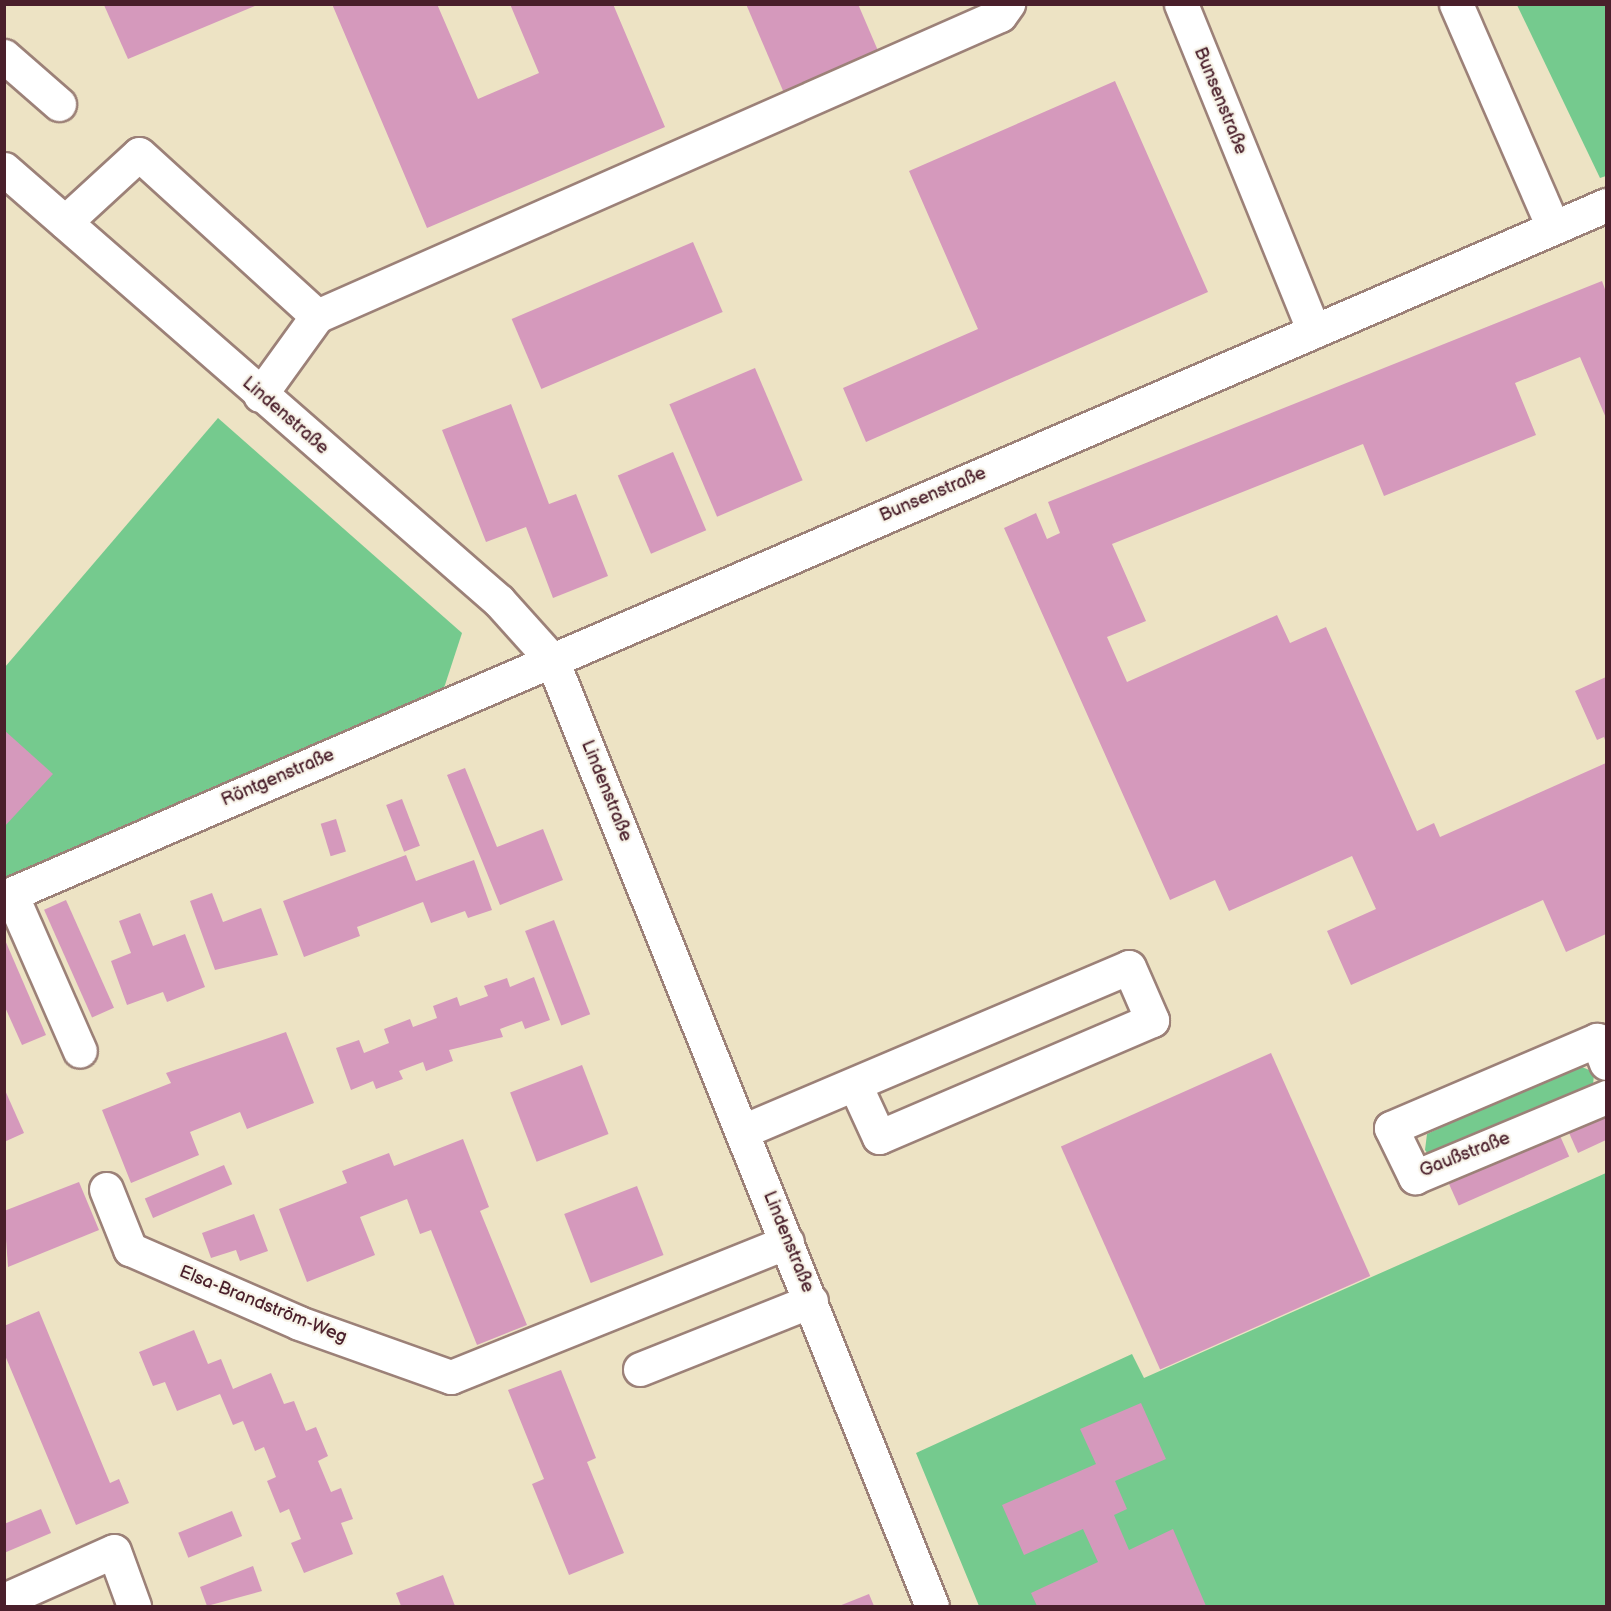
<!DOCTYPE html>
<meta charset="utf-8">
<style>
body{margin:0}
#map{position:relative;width:1611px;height:1611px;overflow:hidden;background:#ede3c4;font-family:"Balsamiq Sans",sans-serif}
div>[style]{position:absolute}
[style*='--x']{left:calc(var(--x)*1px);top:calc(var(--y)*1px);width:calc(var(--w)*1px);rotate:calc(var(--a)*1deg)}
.green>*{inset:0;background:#75ca8e}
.building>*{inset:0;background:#d599bc;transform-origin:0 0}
.roads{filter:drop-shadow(2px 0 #9c8178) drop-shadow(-2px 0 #9c8178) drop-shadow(0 2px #9c8178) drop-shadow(0 -2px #9c8178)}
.minor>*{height:33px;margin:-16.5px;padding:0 16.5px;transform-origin:16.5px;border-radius:16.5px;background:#fff}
span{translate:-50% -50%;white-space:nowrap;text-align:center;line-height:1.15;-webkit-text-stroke:4.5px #f7f3e8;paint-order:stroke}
.street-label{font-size:18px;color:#4a1f2b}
.frame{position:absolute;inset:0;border:6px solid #4a1f2b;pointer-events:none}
</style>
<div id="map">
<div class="green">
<i style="clip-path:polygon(1517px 5px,1606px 5px,1606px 176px,1600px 178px)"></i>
<i style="clip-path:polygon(218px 418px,462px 633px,443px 691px,5px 877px,5px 667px)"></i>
<i style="clip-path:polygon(1577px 1065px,1594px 1072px,1593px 1087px,1428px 1154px,1425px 1150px,1427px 1134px)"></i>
<i style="clip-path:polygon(1606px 1173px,1606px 1606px,979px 1606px,916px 1453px,1132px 1354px,1144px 1378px)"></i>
</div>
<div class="building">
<i style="clip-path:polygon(332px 4px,437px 4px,478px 99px,539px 73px,510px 4px,613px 4px,665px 127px,427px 228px)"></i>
<i style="clip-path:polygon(746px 4px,858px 4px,879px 53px,784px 93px)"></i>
<i style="clip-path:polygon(104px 5px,257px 5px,128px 59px)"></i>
<i style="clip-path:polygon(1115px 81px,1208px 292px,866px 442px,843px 388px,978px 329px,909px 171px)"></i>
<i style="left:693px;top:242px;width:76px;height:197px;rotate:67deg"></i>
<i style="clip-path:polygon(1602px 281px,1606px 292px,1606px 418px,1580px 357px,1515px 383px,1536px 435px,1384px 496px,1363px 444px,1112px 544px,1146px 621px,1107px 637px,1127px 682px,1277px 615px,1290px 643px,1326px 627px,1417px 831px,1434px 823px,1440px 837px,1606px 763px,1606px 934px,1566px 952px,1543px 900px,1351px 985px,1327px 931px,1376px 909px,1352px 856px,1229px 911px,1215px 880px,1170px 900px,1004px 528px,1036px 513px,1047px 539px,1060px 533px,1048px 502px)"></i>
<i style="left:755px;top:368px;width:122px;height:93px;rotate:67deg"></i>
<i style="clip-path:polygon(511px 404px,549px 504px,576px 494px,608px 576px,553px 598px,526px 527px,486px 542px,442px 430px)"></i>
<i style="left:673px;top:452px;width:85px;height:60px;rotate:67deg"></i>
<i style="clip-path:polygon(1606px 677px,1606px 743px,1604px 737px,1597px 740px,1575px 691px)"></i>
<i style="clip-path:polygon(4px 730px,53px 774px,4px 827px)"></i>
<i style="clip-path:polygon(465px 768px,497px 847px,543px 829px,563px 880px,500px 905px,447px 775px)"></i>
<i style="left:402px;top:799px;width:50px;height:17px;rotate:69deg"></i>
<i style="left:336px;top:819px;width:34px;height:16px;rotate:73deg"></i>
<i style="clip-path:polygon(406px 855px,416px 881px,474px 860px,492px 910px,468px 918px,465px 911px,431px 923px,423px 902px,357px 927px,360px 936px,304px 957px,283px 901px)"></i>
<i style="clip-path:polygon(212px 893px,223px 922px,261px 908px,278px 955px,215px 970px,190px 901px)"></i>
<i style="left:66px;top:900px;width:118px;height:24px;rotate:66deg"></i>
<i style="clip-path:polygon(140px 913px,153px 946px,185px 934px,205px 987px,167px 1002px,163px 992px,127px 1005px,111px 961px,131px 953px,119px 921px)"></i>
<i style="left:554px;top:920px;width:101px;height:31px;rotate:69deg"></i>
<i style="clip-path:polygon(5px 940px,46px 1035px,22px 1045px,4px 1005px)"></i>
<i style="clip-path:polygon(534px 977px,550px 1020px,525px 1029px,522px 1021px,500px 1029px,503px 1037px,449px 1050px,453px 1061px,426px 1071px,423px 1062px,399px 1071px,403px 1079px,376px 1089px,373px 1081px,351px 1090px,336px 1048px,359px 1040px,364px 1053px,389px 1043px,384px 1029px,410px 1019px,413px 1027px,437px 1018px,433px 1006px,457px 997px,460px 1006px,488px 996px,484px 986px,507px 978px,510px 987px)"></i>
<i style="clip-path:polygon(286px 1032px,314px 1103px,247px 1129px,240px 1112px,190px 1132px,199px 1155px,131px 1183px,102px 1110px,171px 1083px,166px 1073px)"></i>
<i style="left:1271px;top:1053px;width:244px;height:230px;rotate:66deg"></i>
<i style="left:582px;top:1065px;width:74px;height:77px;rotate:69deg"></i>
<i style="clip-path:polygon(4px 1088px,24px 1133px,4px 1142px)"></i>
<i style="clip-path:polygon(1606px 1108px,1606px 1140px,1578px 1153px,1566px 1126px)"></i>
<i style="left:1557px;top:1129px;width:30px;height:121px;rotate:66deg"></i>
<i style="clip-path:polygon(463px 1139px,489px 1207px,480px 1211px,527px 1325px,477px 1345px,431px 1230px,420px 1234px,407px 1199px,360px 1217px,375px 1255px,307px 1282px,279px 1209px,347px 1183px,342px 1171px,389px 1153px,394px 1166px)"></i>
<i style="left:224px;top:1165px;width:21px;height:86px;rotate:67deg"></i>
<i style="clip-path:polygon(79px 1182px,99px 1230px,8px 1267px,4px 1211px)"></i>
<i style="left:637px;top:1186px;width:74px;height:78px;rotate:69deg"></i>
<i style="clip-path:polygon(254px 1214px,268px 1251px,240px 1261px,236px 1250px,211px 1258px,202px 1233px)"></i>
<i style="clip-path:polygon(39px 1311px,110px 1483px,119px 1479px,129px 1503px,76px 1525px,4px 1353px,4px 1326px)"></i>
<i style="clip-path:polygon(194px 1330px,208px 1364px,221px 1359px,233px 1389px,271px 1373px,284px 1404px,294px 1401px,306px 1431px,316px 1427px,328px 1456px,318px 1461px,331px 1492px,341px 1488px,353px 1519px,341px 1523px,353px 1554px,304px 1573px,291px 1543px,301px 1539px,289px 1509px,280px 1513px,267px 1481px,276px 1477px,264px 1447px,255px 1451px,243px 1421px,233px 1425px,220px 1394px,177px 1411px,165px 1382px,153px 1386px,139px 1352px)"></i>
<i style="clip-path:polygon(561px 1370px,596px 1458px,587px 1462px,624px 1553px,569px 1575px,532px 1484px,544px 1479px,508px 1390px)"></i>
<i style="clip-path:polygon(1141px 1403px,1166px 1459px,1115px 1481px,1127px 1509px,1114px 1515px,1129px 1550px,1173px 1529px,1206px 1606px,1037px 1606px,1031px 1593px,1098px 1562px,1083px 1529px,1024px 1555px,1002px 1505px,1096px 1464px,1080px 1429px)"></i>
<i style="clip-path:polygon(41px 1509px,51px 1533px,4px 1553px,4px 1524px)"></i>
<i style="left:232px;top:1511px;width:27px;height:58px;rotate:68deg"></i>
<i style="clip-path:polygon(253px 1566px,262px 1591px,207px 1606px,200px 1587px)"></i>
<i style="clip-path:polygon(443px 1575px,455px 1606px,401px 1606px,396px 1593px)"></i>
<i style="clip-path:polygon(869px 1594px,874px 1606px,839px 1606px)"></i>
</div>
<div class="roads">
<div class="minor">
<i style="--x:1181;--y:4;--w:353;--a:67.9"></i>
<i style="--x:1456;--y:4;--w:243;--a:66.5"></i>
<i style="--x:4;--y:56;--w:73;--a:41.1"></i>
<i style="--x:4;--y:169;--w:657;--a:41.11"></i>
<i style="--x:499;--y:601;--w:79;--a:48.1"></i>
<i style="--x:552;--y:660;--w:1019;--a:68.12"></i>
<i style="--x:65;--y:222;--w:100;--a:-42.6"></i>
<i style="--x:139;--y:154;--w:241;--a:42.3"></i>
<i style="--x:260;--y:395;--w:97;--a:-54.2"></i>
<i style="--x:317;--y:316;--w:746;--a:-23.78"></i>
<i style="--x:1000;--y:15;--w:14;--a:-54"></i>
<i style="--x:11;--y:894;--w:171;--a:66.3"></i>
<i style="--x:4;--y:897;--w:1745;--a:-23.36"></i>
<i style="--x:1606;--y:1063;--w:25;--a:-111"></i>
<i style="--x:1597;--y:1040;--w:224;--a:156.9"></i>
<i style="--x:1391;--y:1128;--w:55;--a:63.9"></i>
<i style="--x:1415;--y:1177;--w:207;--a:-22.7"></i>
<i style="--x:743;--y:1131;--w:419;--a:-23"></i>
<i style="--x:1129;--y:967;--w:58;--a:66.5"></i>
<i style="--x:1152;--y:1020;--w:297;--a:156.8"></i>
<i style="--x:879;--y:1137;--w:55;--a:-114.7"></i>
<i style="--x:106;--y:1189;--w:65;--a:68.2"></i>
<i style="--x:130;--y:1249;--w:184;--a:23.6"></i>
<i style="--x:299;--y:1323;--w:161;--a:19.6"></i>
<i style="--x:451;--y:1377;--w:362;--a:-21.9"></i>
<i style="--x:640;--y:1369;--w:184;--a:-21.7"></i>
<i style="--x:4;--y:1600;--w:120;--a:-24"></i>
<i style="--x:114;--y:1551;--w:59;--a:70"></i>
</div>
</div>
<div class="street-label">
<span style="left:1220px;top:101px;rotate:68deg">Bunsenstraße</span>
<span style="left:285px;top:416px;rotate:41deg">Lindenstraße</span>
<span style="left:933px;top:495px;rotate:-23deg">Bunsenstraße</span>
<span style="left:278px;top:778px;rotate:-23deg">Röntgenstraße</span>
<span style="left:606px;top:791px;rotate:68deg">Lindenstraße</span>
<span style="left:1465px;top:1155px;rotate:-21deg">Gaußstraße</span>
<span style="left:788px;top:1242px;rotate:68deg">Lindenstraße</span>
<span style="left:263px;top:1305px;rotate:22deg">Elsa-Brandström-Weg</span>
</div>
<div class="frame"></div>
</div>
